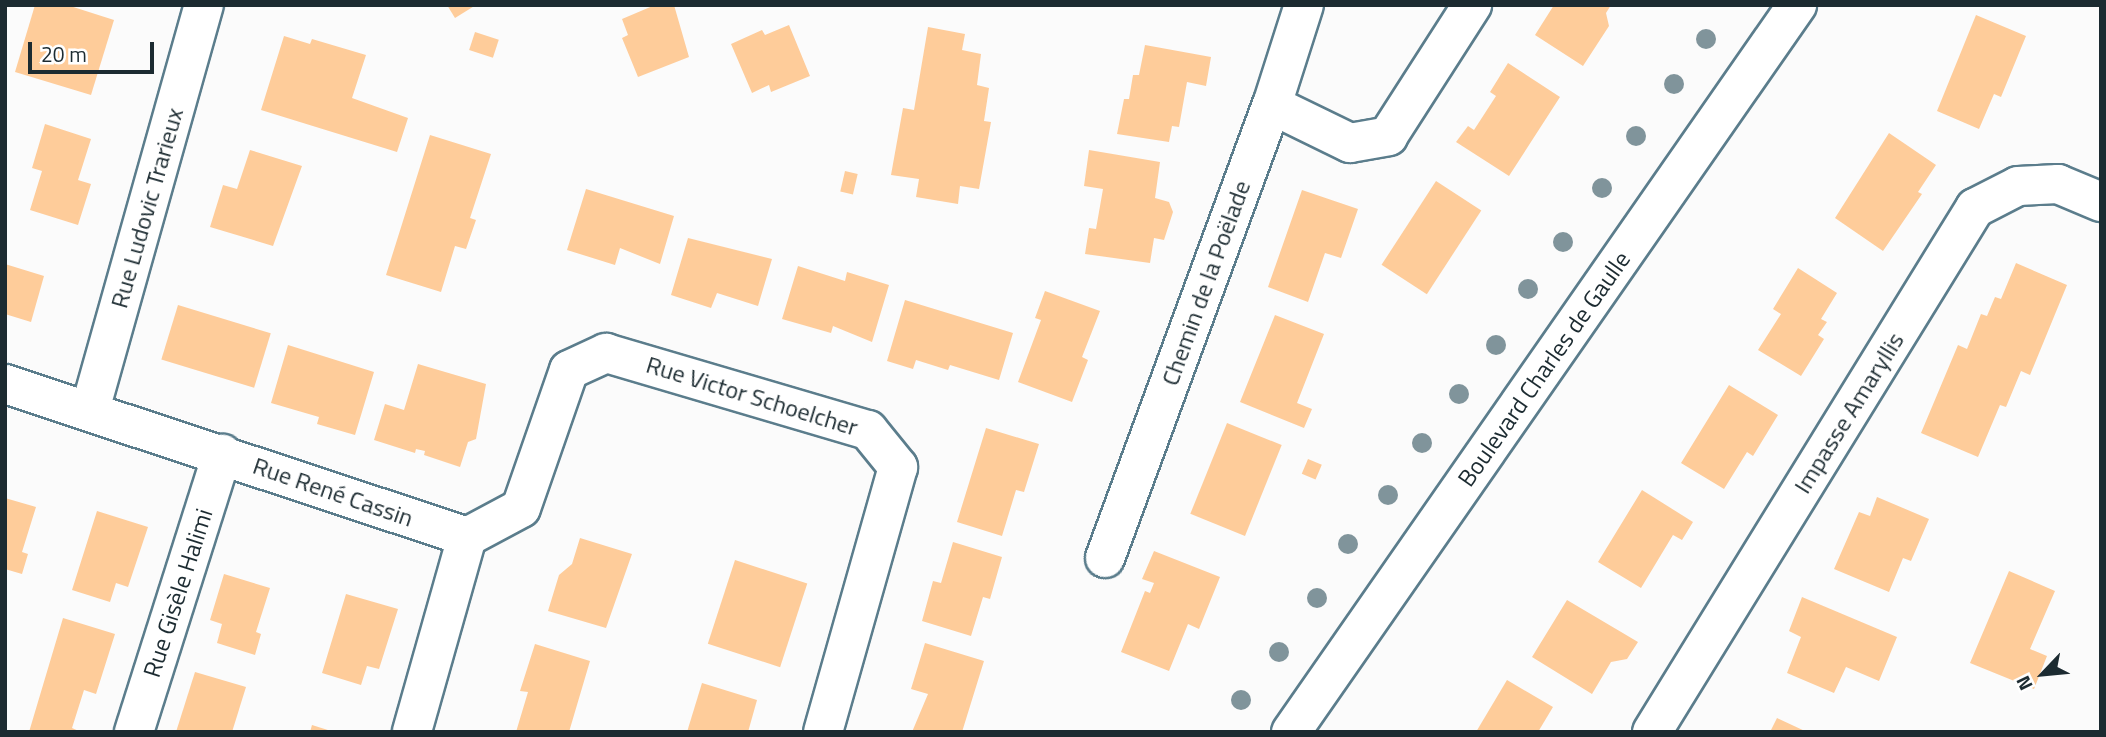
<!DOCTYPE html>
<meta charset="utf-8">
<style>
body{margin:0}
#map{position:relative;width:2106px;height:737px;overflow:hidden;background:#fbfbfb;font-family:"Titillium Web",sans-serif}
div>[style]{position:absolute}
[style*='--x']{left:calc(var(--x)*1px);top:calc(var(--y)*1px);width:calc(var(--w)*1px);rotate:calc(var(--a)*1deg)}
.building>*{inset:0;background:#fecc9a;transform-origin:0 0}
.roads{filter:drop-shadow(2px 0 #5b7d8c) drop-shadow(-2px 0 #5b7d8c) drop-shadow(0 2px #5b7d8c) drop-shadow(0 -2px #5b7d8c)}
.street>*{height:38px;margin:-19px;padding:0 19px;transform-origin:19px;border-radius:19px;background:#fff}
.trees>*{width:20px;height:20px;margin:-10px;border-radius:50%;background:#80949b}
span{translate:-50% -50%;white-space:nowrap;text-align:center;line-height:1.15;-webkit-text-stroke:5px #fff;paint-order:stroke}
.street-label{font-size:24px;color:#1c2b31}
.frame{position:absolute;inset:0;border:7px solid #1c2b31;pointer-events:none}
.north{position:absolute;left:2008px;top:639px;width:70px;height:70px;-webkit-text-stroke:5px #fff;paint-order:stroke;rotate:244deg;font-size:19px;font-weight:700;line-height:28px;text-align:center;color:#1c2b31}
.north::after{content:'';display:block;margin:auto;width:24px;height:32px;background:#1c2b31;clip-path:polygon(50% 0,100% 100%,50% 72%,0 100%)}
.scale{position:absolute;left:28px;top:42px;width:126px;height:32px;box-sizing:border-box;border:4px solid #1c2b31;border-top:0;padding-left:9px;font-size:21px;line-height:24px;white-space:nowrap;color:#1c2b31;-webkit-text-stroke:5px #fff;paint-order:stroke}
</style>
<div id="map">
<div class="building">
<i style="clip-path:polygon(35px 5px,67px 5px,114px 20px,91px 95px,15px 72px)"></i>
<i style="clip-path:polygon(447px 5px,476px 5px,455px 18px)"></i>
<i style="clip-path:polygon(655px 5px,674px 5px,689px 57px,638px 77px,622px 38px,628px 35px,622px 19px)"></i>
<i style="clip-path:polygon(1554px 5px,1611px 5px,1606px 13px,1609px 26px,1583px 66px,1535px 35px)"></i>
<i style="clip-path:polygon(1976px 15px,2026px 36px,2001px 97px,1994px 94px,1979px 129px,1937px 111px)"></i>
<i style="clip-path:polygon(789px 25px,810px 76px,771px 92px,769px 85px,752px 93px,731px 44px,762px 30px,765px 35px)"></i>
<i style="clip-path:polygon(928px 27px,965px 34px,962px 50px,981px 54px,977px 85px,989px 88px,984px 121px,991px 122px,979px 189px,960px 186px,958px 204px,916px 197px,919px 179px,891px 175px,903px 108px,914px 110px)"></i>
<i style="left:475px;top:32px;width:25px;height:19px;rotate:18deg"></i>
<i style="clip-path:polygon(284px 36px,310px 44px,312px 39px,366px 55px,352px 98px,408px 118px,397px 152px,261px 110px)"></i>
<i style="clip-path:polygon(1145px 45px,1211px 57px,1206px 86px,1187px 82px,1179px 127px,1172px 126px,1169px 142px,1117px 134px,1124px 99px,1129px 99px,1133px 75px,1139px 75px)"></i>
<i style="clip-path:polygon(1508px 63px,1560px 97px,1509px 176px,1456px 142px,1468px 126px,1474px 130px,1496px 96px,1490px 92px)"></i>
<i style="clip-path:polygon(45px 124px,91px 139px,78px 180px,91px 184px,78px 225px,30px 210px,42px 171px,32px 168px)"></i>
<i style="clip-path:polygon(1889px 133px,1936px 165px,1918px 192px,1922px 194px,1883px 251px,1835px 218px)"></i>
<i style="clip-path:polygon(430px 135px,491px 154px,470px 218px,476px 220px,466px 249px,455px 246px,441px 292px,386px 275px)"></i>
<i style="clip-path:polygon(250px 150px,302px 166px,273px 246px,210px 227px,223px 185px,237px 189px)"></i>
<i style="clip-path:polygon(1089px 150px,1160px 162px,1155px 198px,1169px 202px,1173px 212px,1164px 240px,1154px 238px,1150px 263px,1085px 254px,1089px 228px,1096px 229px,1103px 189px,1084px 186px)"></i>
<i style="left:845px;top:171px;width:13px;height:21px;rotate:13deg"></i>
<i style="left:1436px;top:181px;width:54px;height:100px;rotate:33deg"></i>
<i style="clip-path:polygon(586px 189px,674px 216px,660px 264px,620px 248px,615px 265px,567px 250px)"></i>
<i style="clip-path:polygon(1302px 190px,1358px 209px,1341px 258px,1325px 253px,1308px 302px,1268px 287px)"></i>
<i style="clip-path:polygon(688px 238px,772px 259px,758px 306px,717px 293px,711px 308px,671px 295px)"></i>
<i style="clip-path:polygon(2016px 263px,2067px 285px,2030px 375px,2021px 371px,2006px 407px,2000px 405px,1978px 457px,1921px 433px,1958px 345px,1967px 349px,1981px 314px,1987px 316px,1995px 297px,2001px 299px)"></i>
<i style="clip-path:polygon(5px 264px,44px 276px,31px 322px,5px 314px)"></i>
<i style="clip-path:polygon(798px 266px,845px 281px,847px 272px,889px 285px,872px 342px,833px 326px,831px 333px,782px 319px)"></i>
<i style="clip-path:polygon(1798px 268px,1837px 293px,1821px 319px,1827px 322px,1818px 335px,1824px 339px,1801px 376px,1758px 350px,1781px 314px,1773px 309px)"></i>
<i style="clip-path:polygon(1045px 291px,1100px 311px,1082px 357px,1088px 360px,1072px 402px,1018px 382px,1041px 320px,1035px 318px)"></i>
<i style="clip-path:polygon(905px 300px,1013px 333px,999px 380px,950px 365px,948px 370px,916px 360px,913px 369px,887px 361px)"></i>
<i style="left:178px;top:305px;width:97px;height:57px;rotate:17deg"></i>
<i style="clip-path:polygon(1275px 315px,1324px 334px,1297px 403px,1312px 409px,1304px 428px,1240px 402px)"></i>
<i style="clip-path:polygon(288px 345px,374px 372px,355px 435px,317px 424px,319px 417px,271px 403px)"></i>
<i style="clip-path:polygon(418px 364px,486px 384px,476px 439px,468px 442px,460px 467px,424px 455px,425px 451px,416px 449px,415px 453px,374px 440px,385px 404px,404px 410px)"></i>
<i style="clip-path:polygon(1729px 385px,1778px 415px,1753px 456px,1747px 452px,1724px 489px,1681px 463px)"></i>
<i style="left:1227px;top:423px;width:59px;height:98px;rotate:22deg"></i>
<i style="clip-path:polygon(986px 428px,1039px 444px,1024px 492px,1016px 490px,1002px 536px,957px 522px)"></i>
<i style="left:1308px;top:459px;width:15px;height:16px;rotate:23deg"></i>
<i style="clip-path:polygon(1642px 490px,1693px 522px,1682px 540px,1673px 535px,1641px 588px,1598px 562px)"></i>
<i style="clip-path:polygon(1877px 497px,1929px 519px,1911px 561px,1903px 558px,1889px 592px,1834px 569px,1859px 512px,1870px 516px)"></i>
<i style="clip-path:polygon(5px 498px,36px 507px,22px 552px,28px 554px,22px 574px,5px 569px)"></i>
<i style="clip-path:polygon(97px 511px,148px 527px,128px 587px,116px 583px,110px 602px,72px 590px)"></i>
<i style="clip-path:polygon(580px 538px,632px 554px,606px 628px,548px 611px,559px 575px,572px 564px)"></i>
<i style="clip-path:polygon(953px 542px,1002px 557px,990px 599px,983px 597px,971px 636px,922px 621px,933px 581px,941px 583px)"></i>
<i style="clip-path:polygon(1154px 551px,1220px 577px,1199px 629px,1188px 624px,1169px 671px,1121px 652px,1145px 591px,1150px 593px,1154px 583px,1142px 579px)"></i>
<i style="left:735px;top:560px;width:76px;height:88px;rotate:18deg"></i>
<i style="clip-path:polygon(2009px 571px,2055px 591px,2030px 649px,2047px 656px,2034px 689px,1970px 663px)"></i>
<i style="clip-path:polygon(224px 574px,270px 588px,256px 632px,261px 634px,255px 655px,217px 643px,222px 624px,210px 620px)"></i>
<i style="clip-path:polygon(346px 594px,398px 609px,379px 669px,367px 666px,361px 685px,322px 673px)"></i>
<i style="clip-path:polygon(1802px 597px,1897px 637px,1879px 681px,1846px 667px,1834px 693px,1787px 673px,1801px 637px,1789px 631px)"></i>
<i style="clip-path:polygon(1567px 600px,1638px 642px,1627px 659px,1611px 662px,1592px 694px,1532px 657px)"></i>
<i style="clip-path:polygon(63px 618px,115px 634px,96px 694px,84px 690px,72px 728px,81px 732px,29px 732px)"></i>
<i style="clip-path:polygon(925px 643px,984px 661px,962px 732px,912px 732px,928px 694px,911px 689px)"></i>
<i style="clip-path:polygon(535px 644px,590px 661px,569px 732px,516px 732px,528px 692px,520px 691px)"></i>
<i style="clip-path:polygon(195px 672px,246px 687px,232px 732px,176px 732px)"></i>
<i style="clip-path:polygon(1507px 680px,1553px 707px,1538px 732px,1476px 732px)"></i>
<i style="clip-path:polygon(702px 683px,757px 700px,748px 732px,687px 732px)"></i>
<i style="clip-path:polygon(1777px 718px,1807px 732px,1770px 732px)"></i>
<i style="clip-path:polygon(312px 725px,331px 731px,331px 732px,310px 732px)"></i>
</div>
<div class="roads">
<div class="street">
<i style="--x:1272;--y:105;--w:87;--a:26"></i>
<i style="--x:1350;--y:143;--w:39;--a:-10"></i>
<i style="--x:1388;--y:136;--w:156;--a:-57.3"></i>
<i style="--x:5;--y:384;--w:487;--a:18.3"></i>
<i style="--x:467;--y:537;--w:203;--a:105.8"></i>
<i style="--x:90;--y:410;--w:421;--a:-74.3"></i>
<i style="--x:467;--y:537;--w:61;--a:-28.2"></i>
<i style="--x:521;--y:508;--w:146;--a:-70.8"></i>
<i style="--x:569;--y:370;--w:41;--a:-24.7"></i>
<i style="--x:606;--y:353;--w:273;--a:16.4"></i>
<i style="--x:868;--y:430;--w:48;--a:51"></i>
<i style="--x:898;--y:467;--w:275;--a:105.8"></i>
<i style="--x:1105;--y:558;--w:483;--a:-69.8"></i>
<i style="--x:1272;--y:105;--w:105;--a:-72.3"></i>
<i style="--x:134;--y:732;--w:292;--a:-72.4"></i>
<i style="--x:1291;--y:732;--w:886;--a:-55.16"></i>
<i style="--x:1652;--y:732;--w:616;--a:-58.35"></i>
<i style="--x:1975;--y:208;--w:48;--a:-27.1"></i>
<i style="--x:2018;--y:186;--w:40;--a:-2.9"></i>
<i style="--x:2058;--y:184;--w:47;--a:22.7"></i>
</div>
</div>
<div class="trees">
<i style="left:1706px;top:39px"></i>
<i style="left:1674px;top:84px"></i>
<i style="left:1636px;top:136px"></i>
<i style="left:1602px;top:188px"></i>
<i style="left:1563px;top:242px"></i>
<i style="left:1528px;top:289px"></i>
<i style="left:1496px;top:345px"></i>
<i style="left:1459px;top:394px"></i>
<i style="left:1422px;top:443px"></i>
<i style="left:1388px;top:495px"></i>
<i style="left:1348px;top:544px"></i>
<i style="left:1317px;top:598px"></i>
<i style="left:1279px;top:652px"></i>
<i style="left:1241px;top:700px"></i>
</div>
<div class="street-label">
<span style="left:147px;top:208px;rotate:-74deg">Rue Ludovic Trarieux</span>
<span style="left:1206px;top:283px;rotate:-70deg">Chemin de la Poëlade</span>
<span style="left:1544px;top:369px;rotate:-55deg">Boulevard Charles de Gaulle</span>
<span style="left:752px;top:396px;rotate:17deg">Rue Victor Schoelcher</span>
<span style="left:1849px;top:413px;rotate:-58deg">Impasse Amaryllis</span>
<span style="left:333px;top:492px;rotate:19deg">Rue René Cassin</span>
<span style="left:178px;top:593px;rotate:-72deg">Rue Gisèle Halimi</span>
</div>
<div class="frame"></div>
<div class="north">N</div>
<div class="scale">20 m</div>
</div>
